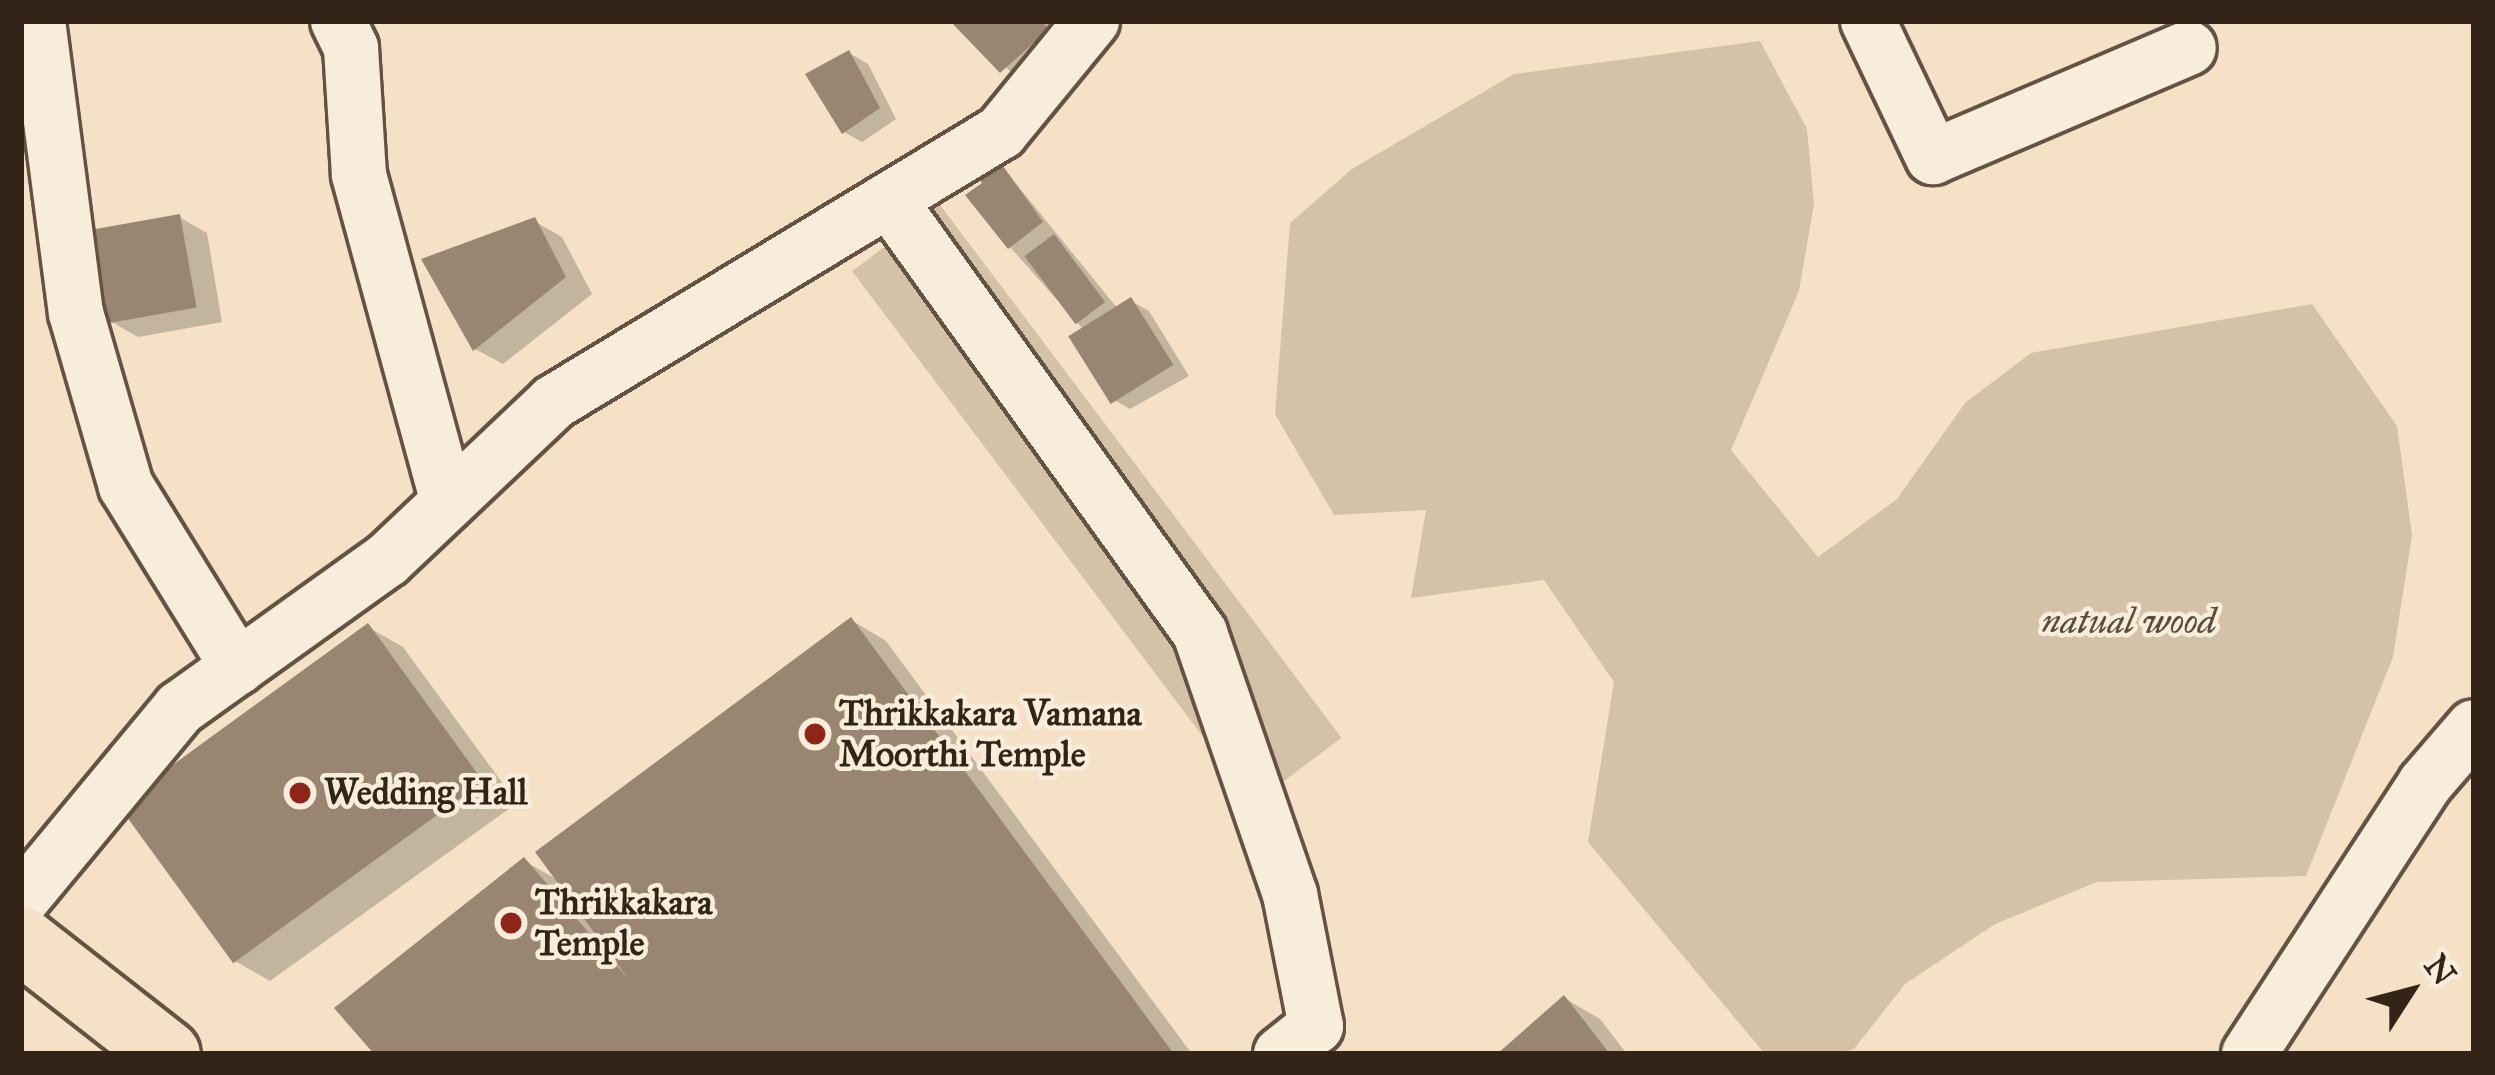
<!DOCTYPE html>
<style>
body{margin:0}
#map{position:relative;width:2495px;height:1075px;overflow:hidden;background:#f4e1c6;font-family:"IM FELL Great Primer",serif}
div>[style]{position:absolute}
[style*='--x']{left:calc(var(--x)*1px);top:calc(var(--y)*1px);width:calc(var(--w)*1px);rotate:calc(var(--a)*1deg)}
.green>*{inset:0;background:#d3c1a8;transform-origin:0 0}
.shadow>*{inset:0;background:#0003}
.building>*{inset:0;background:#988672;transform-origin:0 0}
.roads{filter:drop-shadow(3px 0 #645343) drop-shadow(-3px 0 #645343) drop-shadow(0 3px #645343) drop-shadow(0 -3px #645343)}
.minor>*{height:54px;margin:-27px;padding:0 27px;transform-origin:27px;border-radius:27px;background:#f8ecda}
.major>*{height:66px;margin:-33px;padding:0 33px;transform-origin:33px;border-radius:33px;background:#f4e1c6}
.dots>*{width:33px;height:33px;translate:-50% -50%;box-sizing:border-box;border:6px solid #f8ecda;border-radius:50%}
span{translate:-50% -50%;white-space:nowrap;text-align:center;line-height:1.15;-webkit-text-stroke:9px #f8ecda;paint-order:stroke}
.park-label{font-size:36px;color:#5c4b3b;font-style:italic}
.poi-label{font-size:36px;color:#342417;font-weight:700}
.left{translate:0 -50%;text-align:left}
.frame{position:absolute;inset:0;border:24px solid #342417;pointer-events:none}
.north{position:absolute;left:2351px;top:931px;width:120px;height:120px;-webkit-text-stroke:9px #f8ecda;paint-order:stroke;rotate:54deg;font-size:33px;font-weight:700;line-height:48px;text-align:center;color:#342417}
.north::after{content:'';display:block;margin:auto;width:42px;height:54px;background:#342417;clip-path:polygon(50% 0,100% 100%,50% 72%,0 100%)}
</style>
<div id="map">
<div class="green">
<i style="clip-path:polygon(1760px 41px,1807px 129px,1814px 204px,1799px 291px,1731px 450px,1818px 557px,1897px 499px,1965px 403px,2031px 353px,2312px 304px,2397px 426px,2412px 535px,2393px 657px,2306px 876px,2097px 882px,1995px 924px,1905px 984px,1854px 1049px,1836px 1054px,1765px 1054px,1588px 842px,1614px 682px,1544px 580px,1411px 598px,1426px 510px,1334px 515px,1275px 414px,1290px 223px,1352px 169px,1514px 74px)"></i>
<i style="left:940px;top:205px;width:667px;height:110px;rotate:53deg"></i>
</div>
<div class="shadow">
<i style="clip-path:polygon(954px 21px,1045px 21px,1065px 41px,1021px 81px)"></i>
<i style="clip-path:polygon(849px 53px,868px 64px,896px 119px,862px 142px,844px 132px)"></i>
<i style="clip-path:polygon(995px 158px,1118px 309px,1131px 301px,1149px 311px,1189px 376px,1130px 409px,1111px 398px,1083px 329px,1010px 247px,986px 183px)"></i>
<i style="clip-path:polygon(179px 217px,207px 233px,222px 322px,138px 337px,110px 321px)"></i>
<i style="clip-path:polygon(534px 221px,562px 237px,592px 294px,503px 364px,475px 349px)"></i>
<i style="clip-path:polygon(851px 620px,886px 641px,1192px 1054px,378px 1054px,524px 861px,560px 881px)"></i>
<i style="clip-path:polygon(368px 627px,403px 647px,517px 803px,270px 981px,235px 961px)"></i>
<i style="clip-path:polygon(1564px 998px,1600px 1019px,1627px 1054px,1502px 1054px)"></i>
</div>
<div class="building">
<i style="clip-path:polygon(950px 21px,1041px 21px,1049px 29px,1000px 73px)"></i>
<i style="clip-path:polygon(849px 50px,880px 108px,842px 134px,805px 74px)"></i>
<i style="clip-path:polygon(995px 155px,1043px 222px,1008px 249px,965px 195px,982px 183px,973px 170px)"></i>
<i style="left:180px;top:214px;width:95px;height:90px;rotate:80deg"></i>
<i style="clip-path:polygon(535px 217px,566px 277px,473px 351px,421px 259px)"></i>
<i style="left:1054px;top:234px;width:85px;height:37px;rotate:53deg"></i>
<i style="left:1131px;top:297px;width:80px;height:74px;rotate:58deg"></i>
<i style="clip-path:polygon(851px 617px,1174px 1054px,374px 1054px,334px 1008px,524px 857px,629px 980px,535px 852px)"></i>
<i style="left:368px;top:623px;width:196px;height:309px;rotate:54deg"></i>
<i style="clip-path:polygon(1564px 995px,1610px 1054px,1497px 1054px)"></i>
</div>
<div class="roads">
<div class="minor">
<i style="--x:38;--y:21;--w:294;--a:82.6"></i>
<i style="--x:76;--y:313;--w:180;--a:73.9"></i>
<i style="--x:126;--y:486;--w:213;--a:58.3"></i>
<i style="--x:338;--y:21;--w:30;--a:64"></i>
<i style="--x:351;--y:48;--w:127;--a:86.4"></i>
<i style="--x:359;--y:175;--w:339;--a:74.8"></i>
<i style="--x:1868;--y:21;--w:151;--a:64.5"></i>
<i style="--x:1933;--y:157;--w:278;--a:-23.1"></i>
<i style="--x:889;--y:200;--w:533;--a:54.31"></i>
<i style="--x:1200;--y:633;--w:276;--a:71"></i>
<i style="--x:1290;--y:894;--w:135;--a:78.9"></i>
<i style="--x:1316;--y:1026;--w:45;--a:141.3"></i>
<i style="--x:21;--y:900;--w:249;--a:-50.4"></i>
<i style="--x:180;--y:708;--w:254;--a:-35.6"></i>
<i style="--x:387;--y:560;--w:230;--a:-43.4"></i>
<i style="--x:554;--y:402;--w:522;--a:-31.13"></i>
<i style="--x:1001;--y:132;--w:144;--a:-50.7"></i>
<i style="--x:2249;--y:1054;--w:322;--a:-56.9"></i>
<i style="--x:2425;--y:784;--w:75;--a:-49.3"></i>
</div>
<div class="major">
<i style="--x:21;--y:940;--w:185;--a:38"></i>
</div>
</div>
<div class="dots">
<i style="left:815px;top:734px;background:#8f2418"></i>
<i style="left:300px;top:793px;background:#8f2418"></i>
<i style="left:511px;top:923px;background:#8f2418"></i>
</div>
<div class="park-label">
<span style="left:2129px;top:622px">natual wood</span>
</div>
<div class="poi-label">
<span class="left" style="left:839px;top:734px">Thrikkakara Vamana<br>Moorthi Temple</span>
<span class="left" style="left:324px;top:793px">Wedding Hall</span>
<span class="left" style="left:535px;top:923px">Thrikkakara<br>Temple</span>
</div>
<div class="frame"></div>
<div class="north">N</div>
</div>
